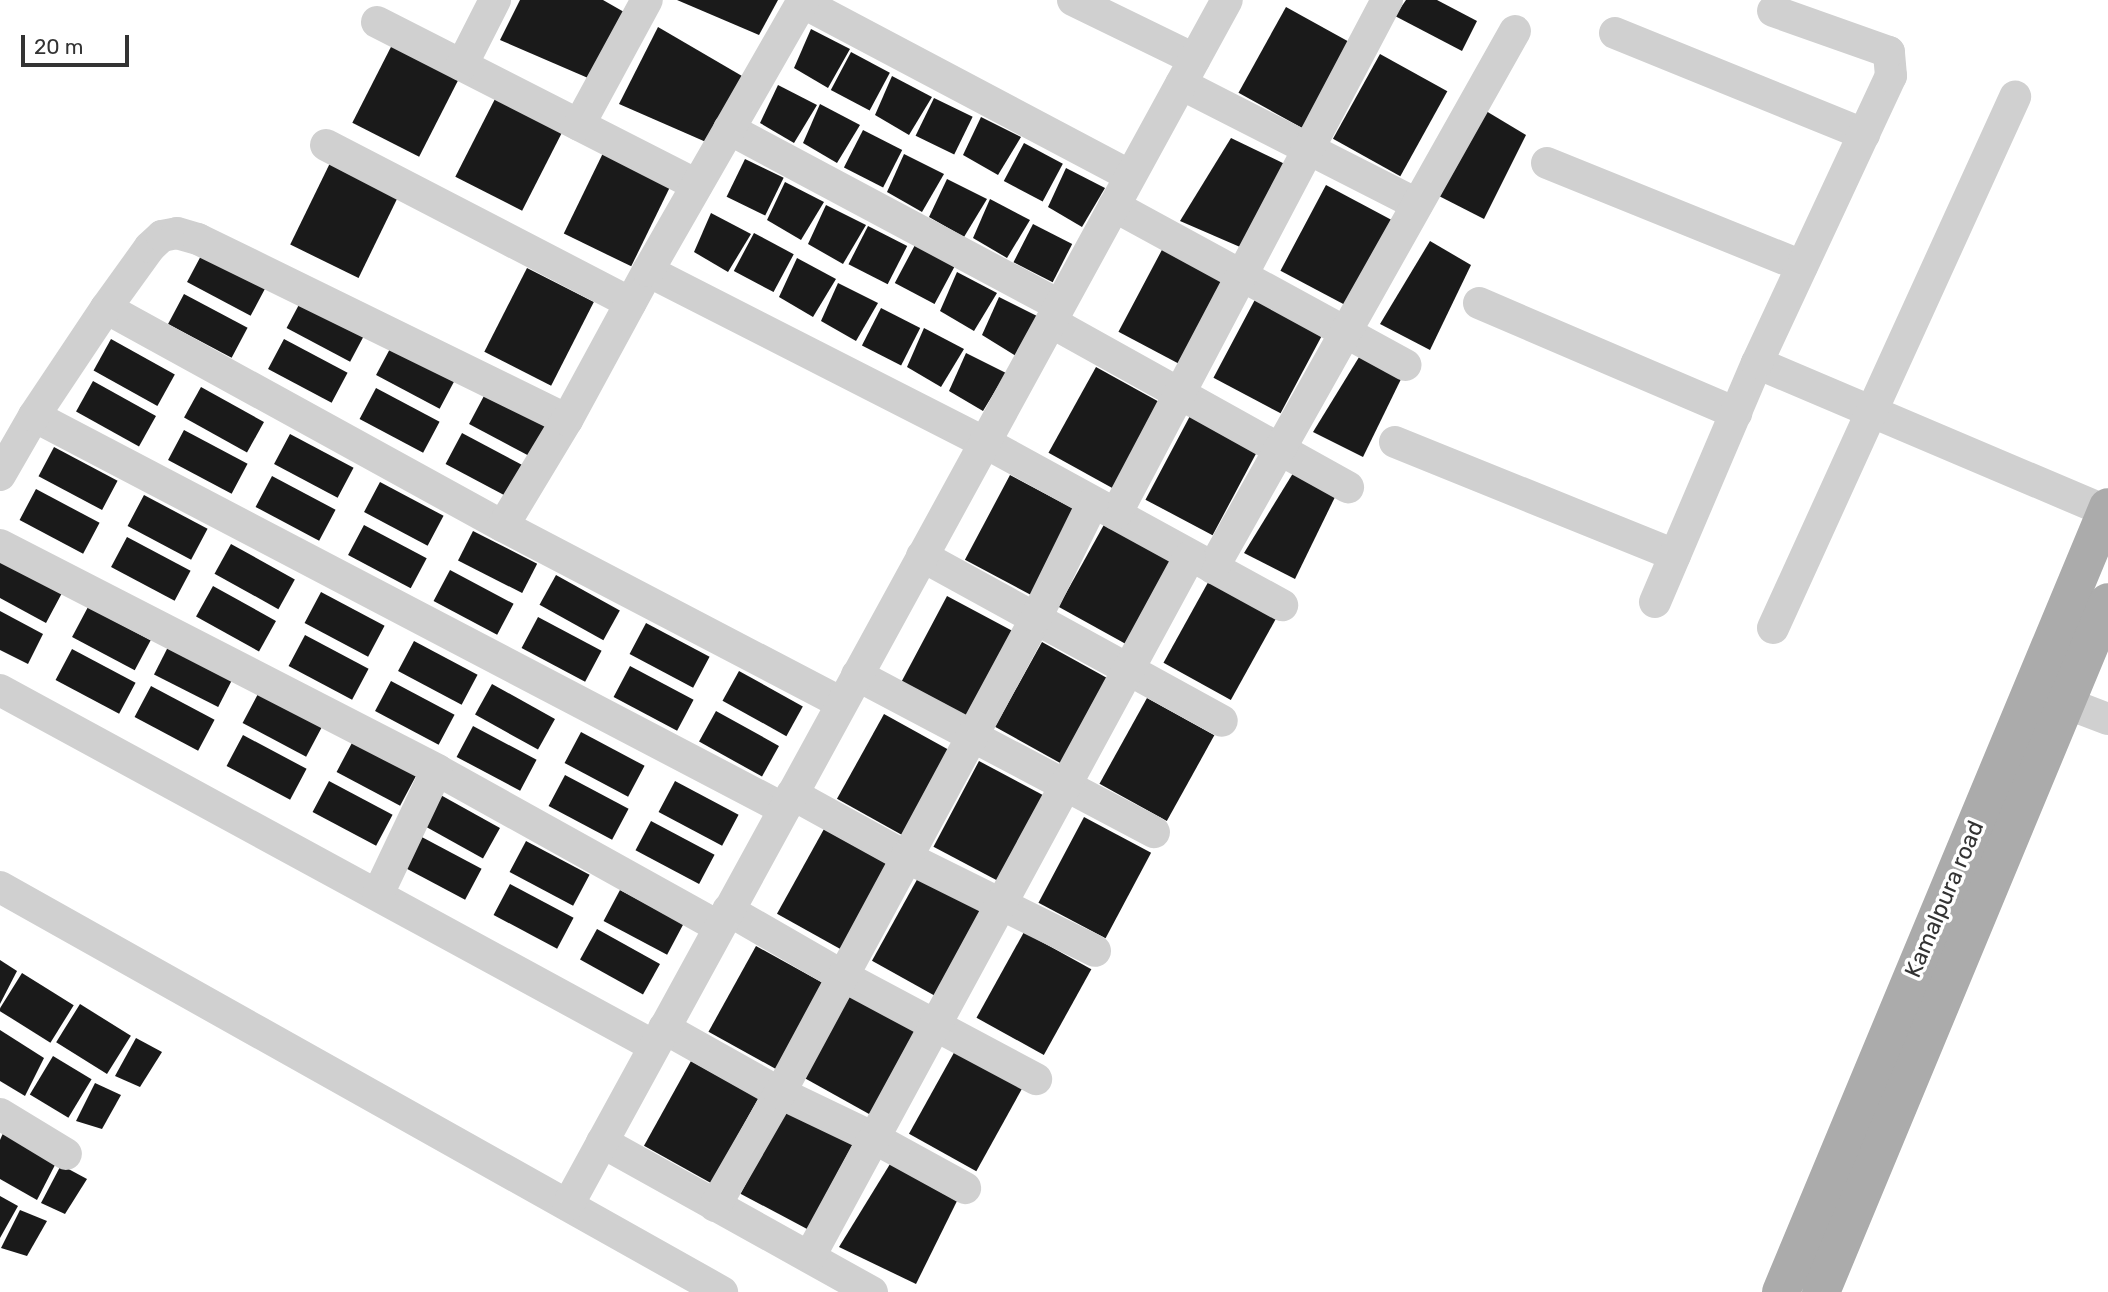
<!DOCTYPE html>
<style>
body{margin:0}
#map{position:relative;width:2108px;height:1292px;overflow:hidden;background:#fff;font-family:Rubik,sans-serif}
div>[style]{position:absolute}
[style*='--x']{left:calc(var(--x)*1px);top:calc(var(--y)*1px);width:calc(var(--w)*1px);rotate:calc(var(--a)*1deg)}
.building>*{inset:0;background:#1a1a1a;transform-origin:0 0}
.street>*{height:32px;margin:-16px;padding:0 16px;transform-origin:16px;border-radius:16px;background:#d0d0d0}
.primary>*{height:38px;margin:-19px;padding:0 19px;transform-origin:19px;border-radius:19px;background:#ababab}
span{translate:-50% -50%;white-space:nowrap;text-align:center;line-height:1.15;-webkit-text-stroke:7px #fff;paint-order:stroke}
.street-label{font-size:23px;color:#333}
.scale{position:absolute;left:21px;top:35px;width:108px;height:32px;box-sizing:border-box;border:4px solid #333;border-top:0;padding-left:9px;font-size:21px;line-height:24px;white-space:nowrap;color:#333;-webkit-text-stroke:5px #fff;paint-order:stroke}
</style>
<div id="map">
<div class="building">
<i style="clip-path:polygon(520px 0,603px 0,624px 12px,588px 78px,500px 40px)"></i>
<i style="clip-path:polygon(677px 0,778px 0,759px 35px)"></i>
<i style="clip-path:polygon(1406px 0,1437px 0,1477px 21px,1462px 51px,1395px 16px)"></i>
<i style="left:1286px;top:7px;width:77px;height:98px;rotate:29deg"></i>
<i style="clip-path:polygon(658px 27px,742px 76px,706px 142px,619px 104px)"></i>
<i style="clip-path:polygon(811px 29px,850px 49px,828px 88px,794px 68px)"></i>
<i style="left:395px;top:39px;width:75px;height:94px;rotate:27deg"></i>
<i style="left:851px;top:52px;width:44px;height:43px;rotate:28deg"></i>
<i style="left:1380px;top:54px;width:77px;height:97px;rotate:29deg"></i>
<i style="clip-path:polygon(892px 76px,932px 97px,909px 135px,875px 115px)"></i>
<i style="clip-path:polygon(778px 85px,817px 105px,794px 143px,760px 123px)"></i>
<i style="left:498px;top:93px;width:75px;height:94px;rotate:27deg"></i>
<i style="left:934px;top:98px;width:43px;height:42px;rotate:26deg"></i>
<i style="clip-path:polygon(820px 104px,860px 125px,837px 163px,803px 143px)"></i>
<i style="clip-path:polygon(1486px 111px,1526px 135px,1484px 219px,1435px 194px)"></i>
<i style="clip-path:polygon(981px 117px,1021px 137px,998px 175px,963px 155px)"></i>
<i style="left:863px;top:130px;width:44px;height:42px;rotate:27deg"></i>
<i style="clip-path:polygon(1231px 138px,1291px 167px,1247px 250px,1180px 221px)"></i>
<i style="left:1024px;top:143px;width:44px;height:43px;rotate:28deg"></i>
<i style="left:605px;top:149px;width:75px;height:94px;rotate:26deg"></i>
<i style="clip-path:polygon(904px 154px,944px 174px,922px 212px,887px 192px)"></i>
<i style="left:745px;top:159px;width:43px;height:42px;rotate:26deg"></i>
<i style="left:331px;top:161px;width:76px;height:93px;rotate:26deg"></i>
<i style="clip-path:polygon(1066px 168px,1105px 188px,1082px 227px,1048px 207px)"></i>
<i style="clip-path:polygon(947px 179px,987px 199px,964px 237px,929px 217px)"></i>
<i style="clip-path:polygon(785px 182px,824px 202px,801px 240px,767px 220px)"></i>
<i style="left:1326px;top:185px;width:76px;height:97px;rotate:28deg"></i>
<i style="clip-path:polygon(990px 199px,1030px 220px,1007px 258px,973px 238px)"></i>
<i style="clip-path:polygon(826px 205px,866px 225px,843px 264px,808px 244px)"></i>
<i style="clip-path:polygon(711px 213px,751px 234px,728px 272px,694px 252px)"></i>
<i style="left:1033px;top:224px;width:44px;height:43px;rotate:27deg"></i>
<i style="left:868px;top:226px;width:44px;height:43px;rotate:27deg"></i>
<i style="left:754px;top:233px;width:45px;height:43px;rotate:28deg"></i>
<i style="clip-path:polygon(1430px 241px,1471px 265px,1430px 350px,1380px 324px)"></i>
<i style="left:915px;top:245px;width:45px;height:43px;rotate:28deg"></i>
<i style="left:1164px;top:246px;width:77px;height:97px;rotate:28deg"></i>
<i style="left:203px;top:252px;width:72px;height:34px;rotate:28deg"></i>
<i style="clip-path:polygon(797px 258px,836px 279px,813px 317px,779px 297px)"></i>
<i style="left:527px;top:268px;width:75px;height:94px;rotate:27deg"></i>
<i style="clip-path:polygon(957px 272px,997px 293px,974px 331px,940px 311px)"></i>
<i style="clip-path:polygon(838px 283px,878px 303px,856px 341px,821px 321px)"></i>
<i style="left:1259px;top:292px;width:76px;height:97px;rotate:28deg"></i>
<i style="left:184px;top:294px;width:72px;height:34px;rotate:28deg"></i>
<i style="left:303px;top:297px;width:72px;height:35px;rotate:28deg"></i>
<i style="clip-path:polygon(999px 297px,1039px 317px,1016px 356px,982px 335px)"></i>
<i style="left:881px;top:308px;width:44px;height:42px;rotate:27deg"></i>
<i style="clip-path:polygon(924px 328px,964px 349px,941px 387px,907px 367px)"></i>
<i style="left:111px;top:339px;width:73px;height:36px;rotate:29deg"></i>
<i style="left:284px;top:339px;width:72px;height:34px;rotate:28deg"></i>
<i style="left:392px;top:345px;width:72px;height:34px;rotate:28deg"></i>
<i style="clip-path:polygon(1364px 349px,1404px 373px,1363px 457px,1313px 432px)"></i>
<i style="clip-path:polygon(966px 353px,1006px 373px,983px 411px,949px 391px)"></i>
<i style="left:1096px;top:367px;width:77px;height:98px;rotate:29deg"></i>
<i style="left:93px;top:381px;width:72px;height:35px;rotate:29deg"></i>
<i style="left:201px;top:387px;width:72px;height:35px;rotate:29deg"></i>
<i style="left:376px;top:388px;width:72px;height:35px;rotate:28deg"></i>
<i style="left:485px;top:394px;width:72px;height:34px;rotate:28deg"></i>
<i style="left:1191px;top:414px;width:76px;height:97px;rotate:28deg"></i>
<i style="left:184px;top:430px;width:72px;height:34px;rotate:28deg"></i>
<i style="left:462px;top:433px;width:72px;height:35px;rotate:28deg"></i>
<i style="left:290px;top:434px;width:72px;height:34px;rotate:28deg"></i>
<i style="left:54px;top:447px;width:72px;height:33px;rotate:28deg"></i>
<i style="clip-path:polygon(1295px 470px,1336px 495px,1295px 579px,1244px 553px)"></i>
<i style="left:1010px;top:475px;width:77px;height:96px;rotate:28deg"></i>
<i style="left:272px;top:476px;width:72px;height:35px;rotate:28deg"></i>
<i style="left:380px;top:482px;width:72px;height:34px;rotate:28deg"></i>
<i style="left:36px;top:489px;width:72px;height:35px;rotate:28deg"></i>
<i style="left:144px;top:495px;width:72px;height:35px;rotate:28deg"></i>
<i style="left:1106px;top:521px;width:77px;height:98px;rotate:29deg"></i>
<i style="left:364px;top:525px;width:71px;height:34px;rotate:28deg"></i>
<i style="left:473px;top:531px;width:72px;height:33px;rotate:27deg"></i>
<i style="left:127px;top:537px;width:72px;height:34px;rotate:28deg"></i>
<i style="left:231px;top:544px;width:73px;height:34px;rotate:29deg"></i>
<i style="clip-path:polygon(0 559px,62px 593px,46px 623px,0 598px)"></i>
<i style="left:450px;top:570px;width:72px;height:35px;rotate:28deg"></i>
<i style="left:556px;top:575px;width:73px;height:34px;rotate:29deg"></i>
<i style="left:1211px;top:577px;width:77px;height:98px;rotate:29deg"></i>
<i style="left:213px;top:586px;width:72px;height:35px;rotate:29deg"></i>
<i style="left:321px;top:592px;width:72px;height:35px;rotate:28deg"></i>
<i style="left:947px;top:596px;width:77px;height:97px;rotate:28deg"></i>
<i style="left:88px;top:607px;width:71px;height:34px;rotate:28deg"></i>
<i style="clip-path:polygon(0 611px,43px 634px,28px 664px,0 650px)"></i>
<i style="left:538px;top:617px;width:72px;height:35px;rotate:28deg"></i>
<i style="left:646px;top:623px;width:72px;height:35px;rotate:28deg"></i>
<i style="left:305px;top:635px;width:72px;height:35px;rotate:28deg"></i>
<i style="left:414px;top:641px;width:72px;height:34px;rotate:28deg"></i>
<i style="left:1042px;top:642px;width:77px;height:97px;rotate:29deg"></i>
<i style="left:169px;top:645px;width:72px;height:33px;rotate:27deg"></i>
<i style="left:72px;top:649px;width:72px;height:35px;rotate:28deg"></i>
<i style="left:630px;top:666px;width:72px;height:35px;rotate:28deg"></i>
<i style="left:739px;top:671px;width:73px;height:34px;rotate:29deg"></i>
<i style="left:391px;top:681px;width:72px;height:34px;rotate:28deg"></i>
<i style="left:492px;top:684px;width:72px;height:35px;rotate:29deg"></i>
<i style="left:151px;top:686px;width:72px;height:35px;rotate:28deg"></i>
<i style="left:259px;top:692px;width:72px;height:35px;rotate:28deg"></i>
<i style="left:1147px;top:698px;width:77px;height:98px;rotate:29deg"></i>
<i style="left:716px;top:711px;width:72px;height:35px;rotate:29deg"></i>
<i style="left:884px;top:714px;width:77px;height:97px;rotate:29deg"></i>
<i style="left:473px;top:726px;width:72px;height:35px;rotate:28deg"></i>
<i style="left:581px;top:732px;width:72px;height:35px;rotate:28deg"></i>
<i style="left:243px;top:735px;width:72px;height:35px;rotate:28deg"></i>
<i style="left:353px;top:741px;width:72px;height:35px;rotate:28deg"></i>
<i style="left:979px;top:761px;width:76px;height:97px;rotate:28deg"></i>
<i style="left:565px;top:775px;width:72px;height:35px;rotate:28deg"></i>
<i style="left:329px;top:781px;width:72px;height:35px;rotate:28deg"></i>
<i style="left:675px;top:781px;width:72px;height:35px;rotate:28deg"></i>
<i style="left:437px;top:793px;width:72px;height:35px;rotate:29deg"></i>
<i style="left:1084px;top:817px;width:76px;height:97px;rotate:28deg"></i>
<i style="left:651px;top:821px;width:72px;height:33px;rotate:28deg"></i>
<i style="left:824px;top:829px;width:77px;height:97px;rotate:29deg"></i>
<i style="left:418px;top:835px;width:72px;height:35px;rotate:28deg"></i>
<i style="left:526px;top:841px;width:72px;height:35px;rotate:28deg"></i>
<i style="left:919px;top:876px;width:77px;height:97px;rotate:29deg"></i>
<i style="left:510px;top:884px;width:72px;height:35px;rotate:28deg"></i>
<i style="left:620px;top:890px;width:72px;height:35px;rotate:28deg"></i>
<i style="left:597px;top:929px;width:72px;height:35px;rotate:29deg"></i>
<i style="left:1024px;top:932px;width:77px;height:98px;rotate:29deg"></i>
<i style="left:756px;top:946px;width:77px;height:98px;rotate:29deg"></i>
<i style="clip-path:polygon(0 960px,17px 971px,0 1004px)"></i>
<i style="left:22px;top:973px;width:61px;height:44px;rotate:32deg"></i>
<i style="left:851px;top:993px;width:77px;height:97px;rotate:29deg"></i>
<i style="left:80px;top:1004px;width:60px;height:45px;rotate:32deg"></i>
<i style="clip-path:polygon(0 1030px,44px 1058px,25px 1096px,0 1081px)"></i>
<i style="clip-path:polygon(136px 1038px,162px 1052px,140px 1087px,115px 1076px)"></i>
<i style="left:956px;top:1049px;width:77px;height:97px;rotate:29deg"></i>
<i style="left:53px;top:1056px;width:45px;height:45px;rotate:31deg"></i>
<i style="left:691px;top:1061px;width:77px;height:97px;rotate:29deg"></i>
<i style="clip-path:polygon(95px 1083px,121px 1095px,102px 1129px,76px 1121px)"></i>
<i style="left:786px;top:1108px;width:76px;height:97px;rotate:28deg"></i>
<i style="clip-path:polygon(4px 1131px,56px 1163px,37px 1200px,0 1179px,0 1140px)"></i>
<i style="clip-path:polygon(890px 1164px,957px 1201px,916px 1284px,839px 1247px)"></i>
<i style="clip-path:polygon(61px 1165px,87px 1179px,65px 1214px,41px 1203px)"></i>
<i style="clip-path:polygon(0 1196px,18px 1206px,0 1238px)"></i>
<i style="clip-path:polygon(20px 1210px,47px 1221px,27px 1256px,1px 1248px)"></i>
</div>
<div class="street">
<i style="--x:1073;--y:0;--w:135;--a:26"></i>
<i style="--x:802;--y:2;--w:371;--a:27.9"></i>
<i style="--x:377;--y:22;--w:359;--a:27"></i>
<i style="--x:1615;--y:33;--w:269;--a:22.1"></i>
<i style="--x:462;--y:65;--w:73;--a:-63.1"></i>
<i style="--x:1181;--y:84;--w:265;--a:27"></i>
<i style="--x:579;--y:125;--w:142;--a:-61.5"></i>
<i style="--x:729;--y:129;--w:374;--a:28.1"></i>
<i style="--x:326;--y:145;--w:343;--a:27.4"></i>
<i style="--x:1547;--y:163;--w:275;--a:22"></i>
<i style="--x:1114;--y:206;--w:332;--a:28.6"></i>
<i style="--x:648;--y:271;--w:377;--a:27"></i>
<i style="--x:984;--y:442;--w:340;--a:28.7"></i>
<i style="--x:1479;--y:303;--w:280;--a:23.2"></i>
<i style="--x:106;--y:308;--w:453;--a:28.8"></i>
<i style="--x:503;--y:526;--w:382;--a:27.6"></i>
<i style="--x:1051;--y:322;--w:340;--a:29.1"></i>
<i style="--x:1757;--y:363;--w:379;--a:23"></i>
<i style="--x:34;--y:416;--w:847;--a:27.65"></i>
<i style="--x:1395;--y:442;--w:302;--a:22"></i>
<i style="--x:0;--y:475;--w:68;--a:-60"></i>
<i style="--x:34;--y:416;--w:130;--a:-56.3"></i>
<i style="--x:106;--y:308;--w:75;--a:-54.2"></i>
<i style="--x:150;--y:247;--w:16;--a:-43"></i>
<i style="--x:162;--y:236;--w:15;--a:-11"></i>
<i style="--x:177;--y:233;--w:22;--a:16"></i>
<i style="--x:198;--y:239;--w:411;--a:26.1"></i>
<i style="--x:1116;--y:514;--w:581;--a:-62.2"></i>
<i style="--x:503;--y:526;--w:124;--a:-58.9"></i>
<i style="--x:567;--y:420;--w:170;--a:-61.5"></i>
<i style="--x:648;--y:271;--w:312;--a:-60.2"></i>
<i style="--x:0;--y:545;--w:492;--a:27.2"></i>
<i style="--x:437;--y:770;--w:323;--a:29.1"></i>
<i style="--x:922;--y:556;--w:342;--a:28.8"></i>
<i style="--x:1213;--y:568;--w:616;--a:-60.65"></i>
<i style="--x:1655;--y:602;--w:260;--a:-66.9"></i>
<i style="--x:1757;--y:363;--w:317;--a:-65"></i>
<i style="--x:1891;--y:76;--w:24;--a:-95"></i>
<i style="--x:1889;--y:52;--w:123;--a:-160.5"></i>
<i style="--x:1773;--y:628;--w:584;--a:-65.5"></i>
<i style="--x:857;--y:675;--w:336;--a:27.9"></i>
<i style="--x:0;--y:690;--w:745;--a:28.56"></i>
<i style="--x:2066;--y:703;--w:45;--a:20.9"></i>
<i style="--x:792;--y:794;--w:130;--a:28.9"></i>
<i style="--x:906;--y:857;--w:211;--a:26.4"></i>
<i style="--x:0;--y:887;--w:828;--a:29.29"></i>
<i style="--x:378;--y:894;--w:137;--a:-64.6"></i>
<i style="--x:728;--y:910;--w:133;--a:29.9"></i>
<i style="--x:843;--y:976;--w:219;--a:28.1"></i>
<i style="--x:664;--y:1028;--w:133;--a:29.3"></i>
<i style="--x:780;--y:1093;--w:104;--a:25.6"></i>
<i style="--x:874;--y:1138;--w:104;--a:28.8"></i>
<i style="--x:0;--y:1114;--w:77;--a:31.2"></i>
<i style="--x:602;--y:1142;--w:309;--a:29.1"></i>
<i style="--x:568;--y:1205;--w:1373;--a:-61.33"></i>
<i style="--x:715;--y:1206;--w:130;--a:-60.1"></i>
<i style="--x:780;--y:1093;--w:540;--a:-61.68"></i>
<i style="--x:1036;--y:618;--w:129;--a:-63.8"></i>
<i style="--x:810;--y:1256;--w:796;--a:-61.5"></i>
</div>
<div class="primary">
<i style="--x:1781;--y:1292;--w:850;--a:-67.39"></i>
<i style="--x:1821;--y:1292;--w:747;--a:-67.42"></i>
</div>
<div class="street-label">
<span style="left:1944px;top:899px;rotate:-67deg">Kamalpura road</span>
</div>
<div class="scale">20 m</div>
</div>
